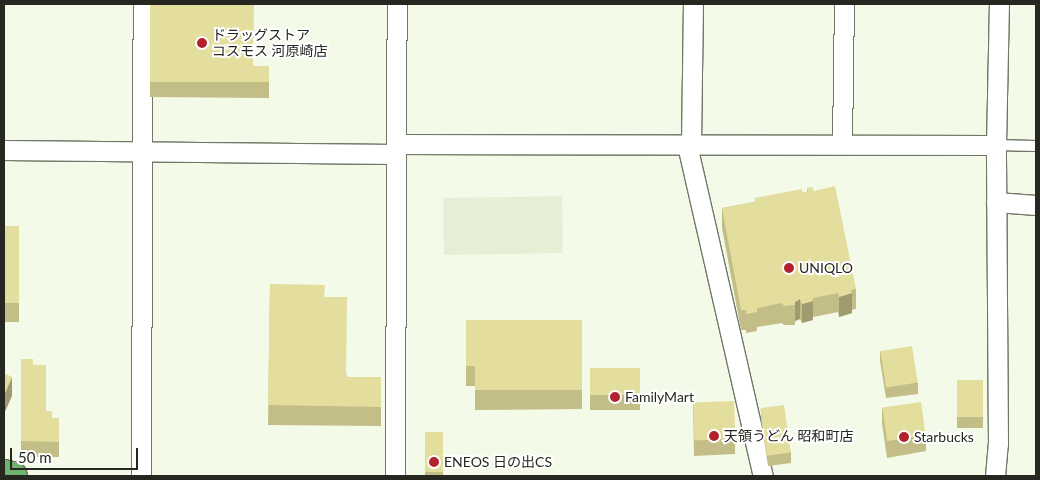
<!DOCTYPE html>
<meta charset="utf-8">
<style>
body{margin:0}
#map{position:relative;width:1040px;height:480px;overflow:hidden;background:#f3fae8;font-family:Lato,"Noto Sans JP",sans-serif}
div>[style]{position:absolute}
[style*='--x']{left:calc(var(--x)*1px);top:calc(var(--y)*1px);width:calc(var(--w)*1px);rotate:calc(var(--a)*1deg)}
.built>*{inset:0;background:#e6efd6;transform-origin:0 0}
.roads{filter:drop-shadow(1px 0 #717767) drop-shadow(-1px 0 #717767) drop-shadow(0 1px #717767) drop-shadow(0 -1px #717767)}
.service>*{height:10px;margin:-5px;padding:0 5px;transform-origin:5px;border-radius:5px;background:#fff}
.minor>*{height:19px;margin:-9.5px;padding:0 9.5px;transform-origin:9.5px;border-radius:9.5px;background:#fff}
.trunk>*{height:28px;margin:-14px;padding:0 14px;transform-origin:14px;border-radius:14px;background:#6eb46e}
.wall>*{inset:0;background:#c3be88;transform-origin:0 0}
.shaded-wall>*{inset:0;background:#9f9b6f}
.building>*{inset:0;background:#e3dd9e;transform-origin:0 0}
.dots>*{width:14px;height:14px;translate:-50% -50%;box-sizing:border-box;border:2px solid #fff;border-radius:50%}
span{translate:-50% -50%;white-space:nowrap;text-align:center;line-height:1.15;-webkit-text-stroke:4px #fff;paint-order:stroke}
.poi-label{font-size:14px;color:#252720}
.left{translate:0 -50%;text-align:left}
.frame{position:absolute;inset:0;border:5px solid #252720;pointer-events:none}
.scale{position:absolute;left:10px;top:448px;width:128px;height:22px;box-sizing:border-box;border:2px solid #252720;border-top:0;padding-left:6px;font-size:15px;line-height:18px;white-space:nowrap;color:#252720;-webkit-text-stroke:4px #fff;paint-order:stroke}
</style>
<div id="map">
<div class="built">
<i style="left:562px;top:196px;width:57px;height:119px;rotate:89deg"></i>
</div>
<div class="roads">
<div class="service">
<i style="--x:996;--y:145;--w:40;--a:1.4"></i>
</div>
<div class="minor">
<i style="--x:396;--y:144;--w:600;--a:0.1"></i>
<i style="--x:842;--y:144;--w:140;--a:-89.2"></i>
<i style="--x:687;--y:145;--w:340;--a:77.1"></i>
<i style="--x:691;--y:145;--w:141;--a:-89.2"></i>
<i style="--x:4;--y:150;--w:392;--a:0.6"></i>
<i style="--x:996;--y:202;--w:40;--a:4.3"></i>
<i style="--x:141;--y:476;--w:472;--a:-89.8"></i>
<i style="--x:395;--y:476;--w:472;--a:-89.8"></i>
<i style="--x:995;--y:476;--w:32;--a:-85"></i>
<i style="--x:998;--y:444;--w:299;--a:-90.4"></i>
<i style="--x:996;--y:145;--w:141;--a:-88.8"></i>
</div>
<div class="trunk">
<i style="--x:4;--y:474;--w:9;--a:13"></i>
</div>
</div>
<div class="wall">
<i style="clip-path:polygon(150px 4px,253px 66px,269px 66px,269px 98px,150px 97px)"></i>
<i style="clip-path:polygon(807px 188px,856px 289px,856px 309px,852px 310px,852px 313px,839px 317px,838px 312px,813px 317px,813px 320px,802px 323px,800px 319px,795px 321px,795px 325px,784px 325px,782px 323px,757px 327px,757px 331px,746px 333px,746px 330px,741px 330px,722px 228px,722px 208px,807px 192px)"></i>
<i style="left:4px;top:226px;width:15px;height:96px"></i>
<i style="clip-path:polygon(270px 284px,325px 297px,347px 377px,381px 377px,381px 426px,268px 425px)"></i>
<i style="clip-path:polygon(466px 320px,582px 320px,582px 409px,475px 410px,475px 386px,466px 386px)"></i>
<i style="clip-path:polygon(880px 351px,918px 383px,918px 394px,886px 398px,880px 361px)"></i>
<i style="clip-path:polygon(21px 359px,33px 365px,46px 411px,52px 418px,59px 418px,59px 457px,21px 457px)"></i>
<i style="left:590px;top:368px;width:50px;height:42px"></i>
<i style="left:957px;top:380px;width:26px;height:48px"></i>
<i style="clip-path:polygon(693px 403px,735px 439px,735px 454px,694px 456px)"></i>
<i style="clip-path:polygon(882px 408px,926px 436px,926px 451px,887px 458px,882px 423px)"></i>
<i style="clip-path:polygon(761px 410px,791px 452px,791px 463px,768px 466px,761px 421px)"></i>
<i style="left:425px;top:432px;width:18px;height:44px"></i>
</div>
<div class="shaded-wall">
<i style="clip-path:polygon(852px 293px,852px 313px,839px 317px,839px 297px)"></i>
<i style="clip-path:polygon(800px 299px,800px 319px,795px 321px,795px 302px)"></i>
<i style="clip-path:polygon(813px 301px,813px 320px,802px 323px,802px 304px)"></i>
<i style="clip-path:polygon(12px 377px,12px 396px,4px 414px,4px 395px)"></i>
</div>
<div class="building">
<i style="clip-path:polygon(150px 4px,254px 4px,253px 66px,269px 66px,269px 82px,150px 82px)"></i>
<i style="clip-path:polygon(835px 186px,856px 289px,851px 290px,852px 293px,839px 297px,838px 293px,813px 298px,813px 301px,802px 304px,800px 299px,795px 302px,795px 305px,784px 306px,782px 303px,757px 308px,757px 312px,746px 314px,746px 310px,741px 310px,722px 208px,755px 202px,755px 198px,802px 189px,803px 193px,808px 192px,807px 188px,812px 187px,814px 191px)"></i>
<i style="left:4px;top:226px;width:15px;height:77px"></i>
<i style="clip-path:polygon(270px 284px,325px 285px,324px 297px,347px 297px,346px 377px,381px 377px,381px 407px,268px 405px)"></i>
<i style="clip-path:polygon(466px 320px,582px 320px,582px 390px,475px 390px,475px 366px,466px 366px)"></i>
<i style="left:912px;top:346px;width:37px;height:32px;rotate:81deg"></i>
<i style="clip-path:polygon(21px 359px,33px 359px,33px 365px,46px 365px,46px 411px,52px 411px,52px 418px,59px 418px,59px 442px,21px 441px)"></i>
<i style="left:590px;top:368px;width:50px;height:27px"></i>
<i style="clip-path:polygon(4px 373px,12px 377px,4px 395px)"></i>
<i style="left:957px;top:380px;width:26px;height:37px"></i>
<i style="left:734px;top:401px;width:38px;height:41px;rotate:88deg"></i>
<i style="left:921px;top:402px;width:34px;height:39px;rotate:82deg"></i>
<i style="left:784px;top:405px;width:48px;height:24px;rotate:82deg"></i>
<i style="left:425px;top:432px;width:18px;height:40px"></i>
</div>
<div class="dots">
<i style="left:202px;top:43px;background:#b3212d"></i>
<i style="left:789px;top:268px;background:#b3212d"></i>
<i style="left:615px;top:397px;background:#b3212d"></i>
<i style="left:714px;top:436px;background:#b3212d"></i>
<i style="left:904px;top:437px;background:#b3212d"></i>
<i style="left:434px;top:462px;background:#b3212d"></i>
</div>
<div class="poi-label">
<span class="left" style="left:212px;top:43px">ドラッグストア<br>コスモス 河原崎店</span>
<span class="left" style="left:799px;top:268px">UNIQLO</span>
<span class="left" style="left:625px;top:397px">FamilyMart</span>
<span class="left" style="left:724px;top:436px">天領うどん 昭和町店</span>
<span class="left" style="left:914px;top:437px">Starbucks</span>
<span class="left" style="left:444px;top:462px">ENEOS 日の出CS</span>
</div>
<div class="frame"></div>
<div class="scale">50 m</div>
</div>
